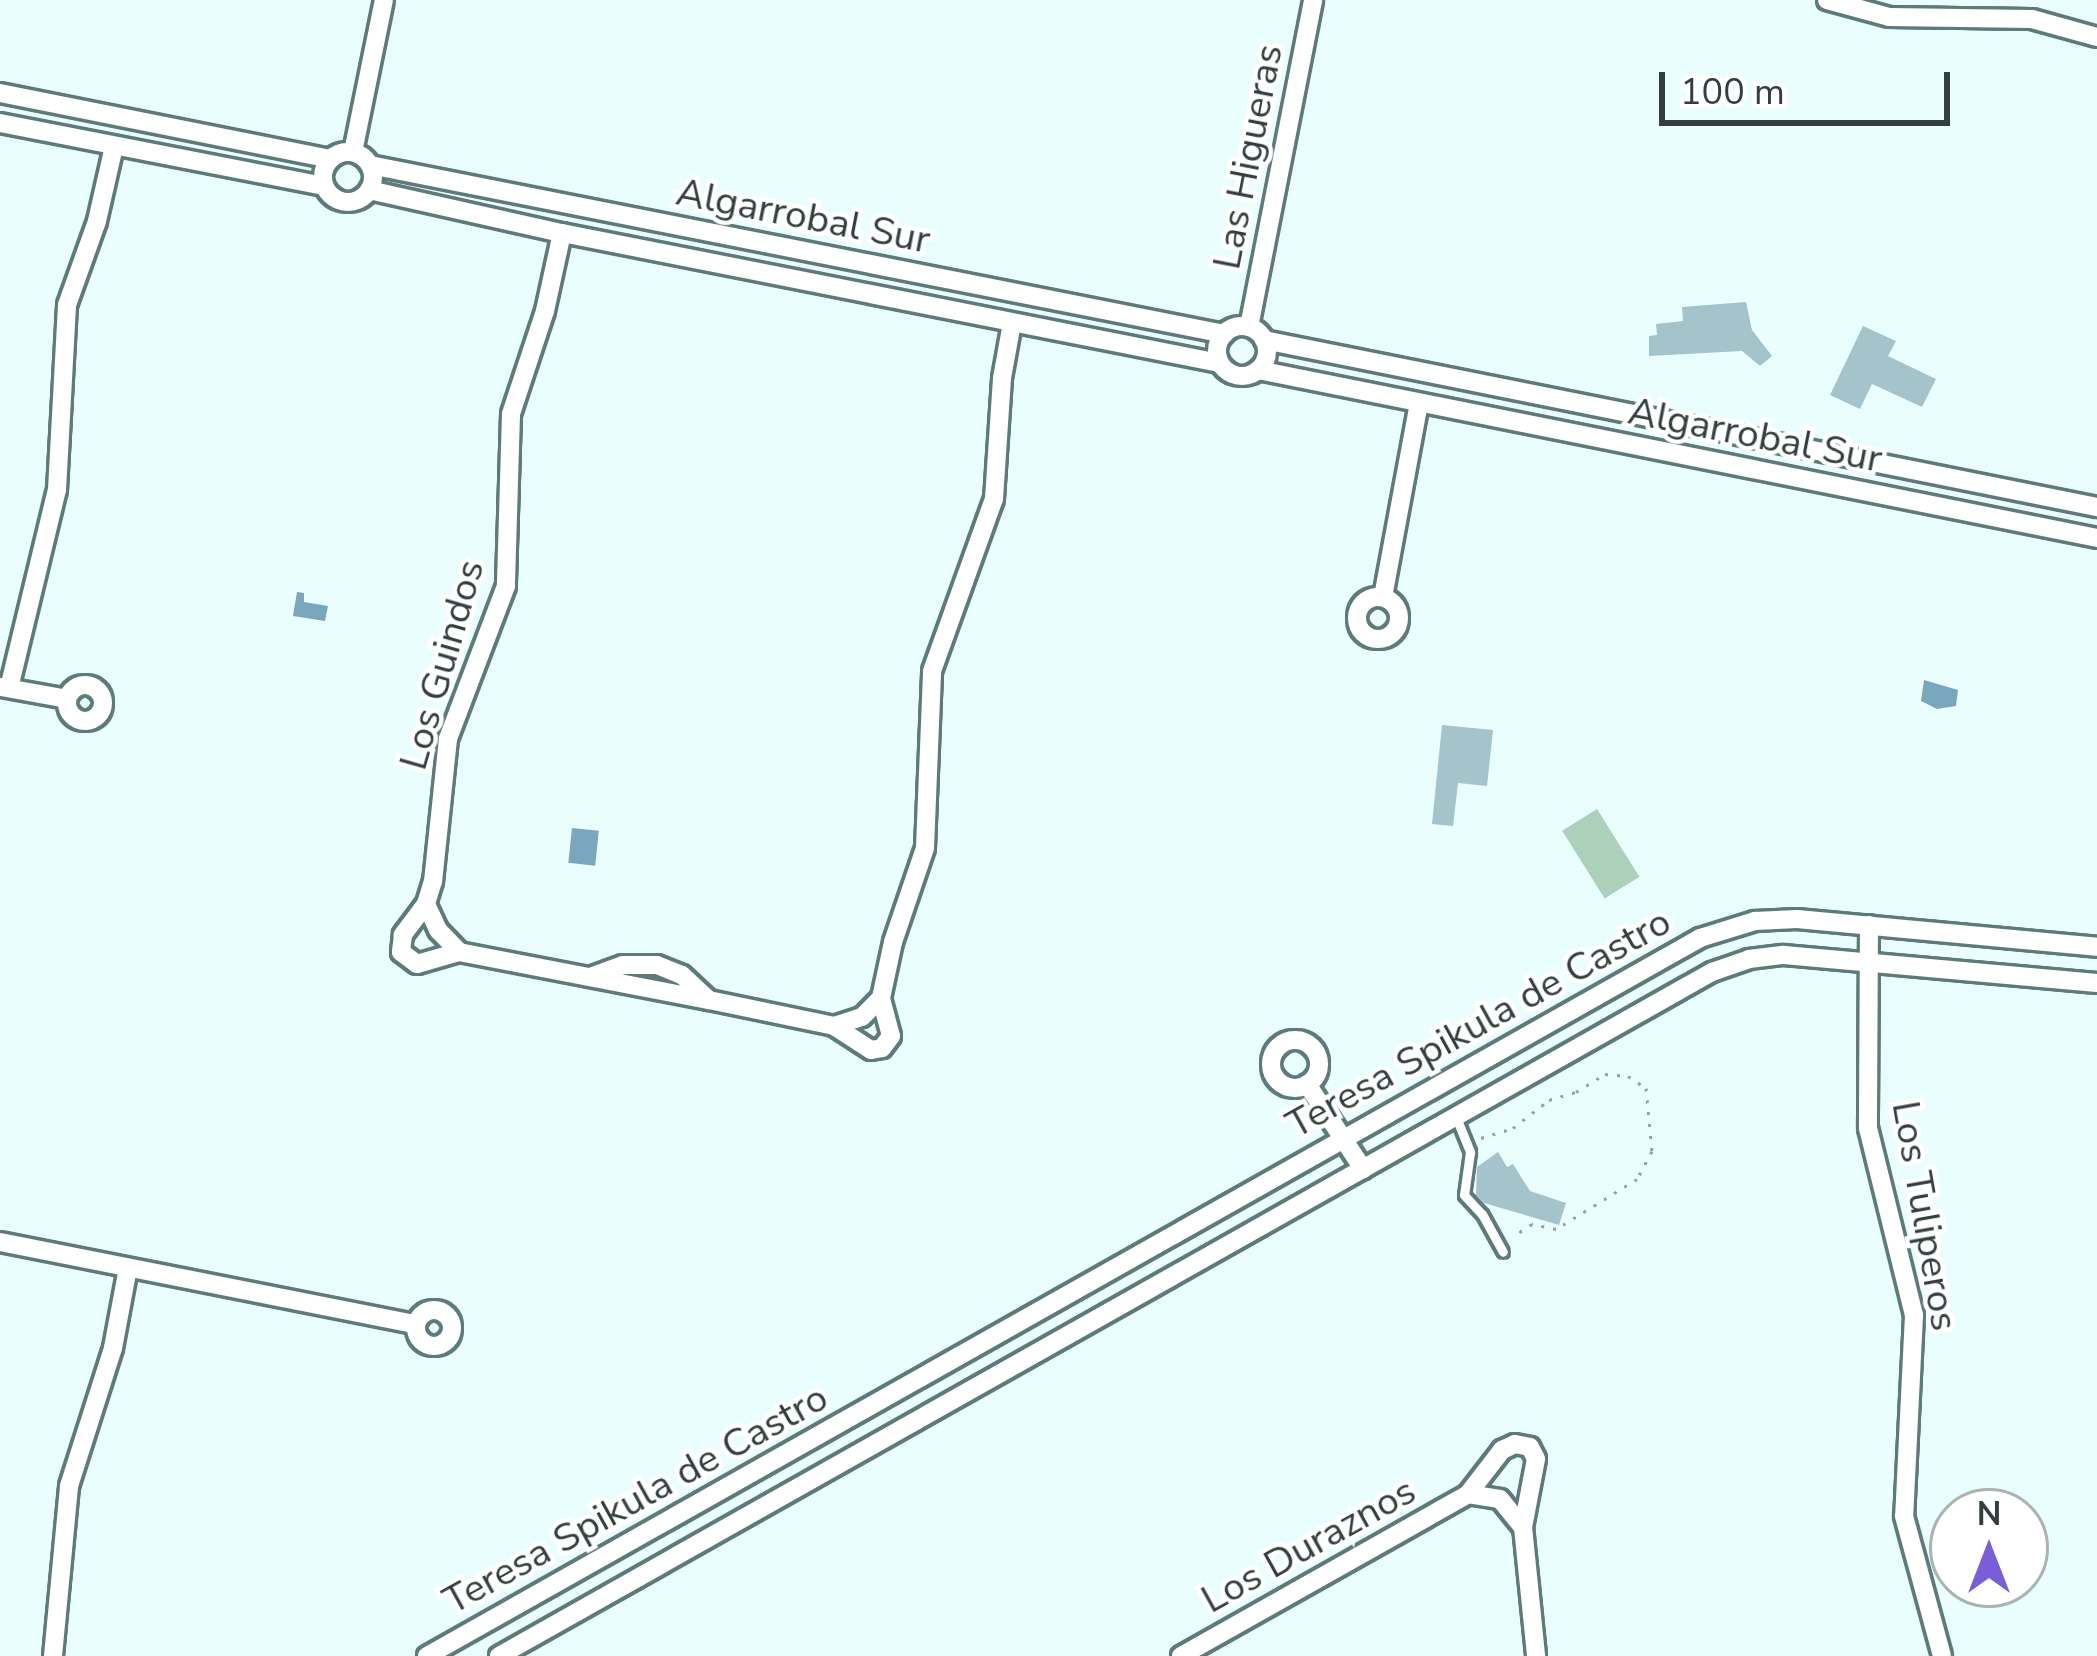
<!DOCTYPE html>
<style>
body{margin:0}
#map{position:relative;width:2097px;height:1656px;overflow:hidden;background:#eafefe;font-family:"Nunito Sans",sans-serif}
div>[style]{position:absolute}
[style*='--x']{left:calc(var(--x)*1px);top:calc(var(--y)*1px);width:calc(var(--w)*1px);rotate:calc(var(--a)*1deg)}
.green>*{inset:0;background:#add0ba;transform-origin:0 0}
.water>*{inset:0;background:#7aa6be;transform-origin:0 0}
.building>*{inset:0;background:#a5c3ca}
.path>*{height:3px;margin-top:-1.5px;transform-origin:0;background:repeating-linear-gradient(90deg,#92a3a2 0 3px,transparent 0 12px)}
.roads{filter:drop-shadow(3px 0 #5e7b7b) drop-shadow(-3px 0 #5e7b7b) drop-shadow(0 3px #5e7b7b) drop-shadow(0 -3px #5e7b7b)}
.lane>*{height:9px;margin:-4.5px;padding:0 4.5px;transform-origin:4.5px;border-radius:4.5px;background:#fff}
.street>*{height:18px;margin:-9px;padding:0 9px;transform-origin:9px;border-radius:9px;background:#fff}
.street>.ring{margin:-9px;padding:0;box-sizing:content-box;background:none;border:18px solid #fff;border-radius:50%}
span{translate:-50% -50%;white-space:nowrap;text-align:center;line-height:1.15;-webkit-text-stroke:9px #fff;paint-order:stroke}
.street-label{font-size:39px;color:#323f3e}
.north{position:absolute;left:1929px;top:1488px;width:120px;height:120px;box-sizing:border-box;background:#fff;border:3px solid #adb2b2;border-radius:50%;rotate:0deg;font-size:33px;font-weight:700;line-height:48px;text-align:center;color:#323f3e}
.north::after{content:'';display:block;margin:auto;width:42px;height:54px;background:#7a5ed9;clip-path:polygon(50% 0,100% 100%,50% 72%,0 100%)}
.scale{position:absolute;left:1659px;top:72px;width:291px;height:54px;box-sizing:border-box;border:6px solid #323f3e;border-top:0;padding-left:15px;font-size:36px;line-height:42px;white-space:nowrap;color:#323f3e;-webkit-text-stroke:9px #fff;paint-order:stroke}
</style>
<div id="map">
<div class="green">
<i style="left:1597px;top:809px;width:80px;height:41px;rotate:58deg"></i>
</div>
<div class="water">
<i style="clip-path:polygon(297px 592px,304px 593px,304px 602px,328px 606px,325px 621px,293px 616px)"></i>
<i style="clip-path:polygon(1924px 680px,1958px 690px,1956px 706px,1937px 709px,1921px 701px)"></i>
<i style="left:572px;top:828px;width:27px;height:35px;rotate:6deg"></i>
</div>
<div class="building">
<i style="clip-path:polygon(1746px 302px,1752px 330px,1772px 356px,1760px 366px,1742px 351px,1649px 356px,1649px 336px,1657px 335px,1656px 324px,1683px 321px,1682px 307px)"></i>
<i style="clip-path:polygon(1863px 326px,1896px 341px,1888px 356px,1936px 379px,1922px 407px,1872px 384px,1860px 409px,1830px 395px)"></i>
<i style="clip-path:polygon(1442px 725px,1493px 730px,1487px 786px,1458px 783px,1453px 826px,1432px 824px)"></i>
<i style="clip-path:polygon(1498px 1152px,1507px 1167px,1513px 1164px,1530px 1191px,1566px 1203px,1559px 1225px,1484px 1203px,1476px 1195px,1477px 1167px)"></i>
</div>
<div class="path">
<i style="--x:1481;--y:1138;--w:34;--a:-17"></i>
<i style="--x:1513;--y:1128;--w:46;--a:-37.9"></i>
<i style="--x:1549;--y:1100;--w:28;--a:-17"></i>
<i style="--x:1576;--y:1092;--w:34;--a:-32"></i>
<i style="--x:1605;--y:1074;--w:23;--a:5"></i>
<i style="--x:1628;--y:1076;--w:22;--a:34"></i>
<i style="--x:1646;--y:1088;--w:63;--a:84.6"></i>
<i style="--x:1652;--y:1151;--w:32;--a:118"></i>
<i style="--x:1637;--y:1179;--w:95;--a:148.3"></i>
<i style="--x:1556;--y:1229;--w:25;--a:-168"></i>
<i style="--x:1532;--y:1224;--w:24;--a:147"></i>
</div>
<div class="roads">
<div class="lane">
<i style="--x:1456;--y:1117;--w:38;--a:68"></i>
<i style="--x:1470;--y:1152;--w:43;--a:97.9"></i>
<i style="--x:1464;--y:1195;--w:26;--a:47"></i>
<i style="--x:1482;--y:1214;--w:43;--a:61.1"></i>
</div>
<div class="street">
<i style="--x:1827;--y:0;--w:64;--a:15.3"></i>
<i style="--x:1889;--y:17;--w:143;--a:0.8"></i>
<i style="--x:2032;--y:19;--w:67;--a:15.5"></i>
<i style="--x:0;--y:93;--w:337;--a:11.3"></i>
<i style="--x:0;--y:123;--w:330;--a:11"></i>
<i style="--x:353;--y:152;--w:155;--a:-78.5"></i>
<i class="ring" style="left:323px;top:152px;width:32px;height:32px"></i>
<i style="--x:370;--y:165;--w:871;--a:11.19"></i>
<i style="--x:369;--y:190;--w:198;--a:12.6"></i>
<i style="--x:562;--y:233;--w:670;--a:11.19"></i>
<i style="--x:562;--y:233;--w:80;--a:102.3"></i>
<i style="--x:545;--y:311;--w:108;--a:108.3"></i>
<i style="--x:511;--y:414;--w:172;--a:91.7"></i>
<i style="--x:506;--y:586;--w:164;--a:110.8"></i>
<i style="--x:448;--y:739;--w:143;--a:96"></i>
<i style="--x:433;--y:881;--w:24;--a:107"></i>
<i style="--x:426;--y:904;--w:39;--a:127"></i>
<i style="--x:403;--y:935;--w:17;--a:97"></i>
<i style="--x:401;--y:952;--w:20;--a:37"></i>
<i style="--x:417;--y:964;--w:44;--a:-15.9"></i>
<i style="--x:459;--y:952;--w:255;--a:10.9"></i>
<i style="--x:709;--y:1000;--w:128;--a:11.7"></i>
<i style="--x:834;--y:1026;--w:44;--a:33"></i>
<i style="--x:871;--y:1050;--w:11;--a:-10"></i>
<i style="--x:882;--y:1048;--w:15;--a:-53"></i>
<i style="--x:891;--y:1036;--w:39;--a:-105"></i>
<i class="ring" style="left:1217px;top:326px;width:32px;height:32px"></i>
<i style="--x:1249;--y:327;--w:333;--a:-78.9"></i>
<i style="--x:1264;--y:340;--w:850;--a:11.34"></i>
<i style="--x:1258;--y:370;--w:856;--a:11.32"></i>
<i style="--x:1383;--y:597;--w:197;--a:-79.5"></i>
<i class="ring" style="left:1357px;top:597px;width:24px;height:24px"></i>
<i class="ring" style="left:67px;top:685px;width:18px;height:18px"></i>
<i style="--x:1;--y:687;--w:67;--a:10.3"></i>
<i style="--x:9;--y:688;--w:204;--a:-76.4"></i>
<i style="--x:57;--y:490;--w:185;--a:-86.9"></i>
<i style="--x:67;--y:305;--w:89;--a:-70.3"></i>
<i style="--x:97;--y:221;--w:77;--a:-77.2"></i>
<i style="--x:426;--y:904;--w:29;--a:65"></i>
<i style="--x:438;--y:930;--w:30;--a:46"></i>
<i style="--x:1869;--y:925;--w:203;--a:90.3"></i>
<i style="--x:1868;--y:1128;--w:193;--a:76.2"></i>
<i style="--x:1914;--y:1315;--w:201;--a:92.8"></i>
<i style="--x:1904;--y:1516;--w:145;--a:74.8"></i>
<i style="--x:593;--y:976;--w:32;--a:-20"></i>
<i style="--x:623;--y:965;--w:34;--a:0"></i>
<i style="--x:657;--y:965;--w:27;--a:22"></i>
<i style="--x:682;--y:975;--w:37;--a:43"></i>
<i style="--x:834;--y:1026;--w:29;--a:-18"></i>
<i style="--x:862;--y:1017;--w:27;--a:-45"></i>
<i style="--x:881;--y:998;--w:57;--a:-77.9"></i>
<i style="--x:893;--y:942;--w:99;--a:-71.2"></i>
<i style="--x:925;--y:848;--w:177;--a:-87.7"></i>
<i style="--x:932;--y:671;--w:183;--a:-70.2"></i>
<i style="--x:994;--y:499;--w:121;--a:-86.2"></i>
<i style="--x:1002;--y:378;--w:56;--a:-79.7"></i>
<i class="ring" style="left:1271px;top:1040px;width:30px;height:30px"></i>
<i style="--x:1307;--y:1084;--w:102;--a:56.6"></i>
<i style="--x:0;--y:1242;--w:424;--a:11.2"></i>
<i class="ring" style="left:416px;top:1310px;width:18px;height:18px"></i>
<i style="--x:1468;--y:1494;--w:32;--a:9"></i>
<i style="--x:1500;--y:1499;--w:36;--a:51"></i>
<i style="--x:53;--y:1656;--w:171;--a:-84.6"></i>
<i style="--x:69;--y:1486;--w:145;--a:-72.3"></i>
<i style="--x:113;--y:1348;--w:81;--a:-79.4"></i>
<i style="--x:427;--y:1656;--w:1462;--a:-29.42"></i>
<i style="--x:1700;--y:938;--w:58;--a:-17.2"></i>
<i style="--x:1755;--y:921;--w:42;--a:-2.7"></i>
<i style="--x:1797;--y:919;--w:301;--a:5.3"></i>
<i style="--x:499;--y:1656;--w:1393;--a:-29.42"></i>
<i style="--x:1712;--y:972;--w:39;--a:-19"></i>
<i style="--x:1749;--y:959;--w:35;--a:-7"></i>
<i style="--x:1784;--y:955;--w:314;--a:5.1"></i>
<i style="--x:1181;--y:1656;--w:330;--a:-29.4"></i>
<i style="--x:1468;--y:1494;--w:56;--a:-52.3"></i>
<i style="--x:1502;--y:1450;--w:14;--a:-25"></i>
<i style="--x:1515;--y:1444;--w:15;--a:11"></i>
<i style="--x:1530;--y:1447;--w:13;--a:63"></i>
<i style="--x:1536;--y:1459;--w:69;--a:100.8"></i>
<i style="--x:1523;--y:1527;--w:130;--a:84.2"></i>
</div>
</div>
<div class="street-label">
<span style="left:1249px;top:157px;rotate:-79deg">Las Higueras</span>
<span style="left:803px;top:217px;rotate:11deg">Algarrobal Sur</span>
<span style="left:1755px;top:436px;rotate:11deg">Algarrobal Sur</span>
<span style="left:443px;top:665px;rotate:-74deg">Los Guindos</span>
<span style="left:1479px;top:1024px;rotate:-29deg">Teresa Spikula de Castro</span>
<span style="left:1924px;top:1216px;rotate:80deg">Los Tuliperos</span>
<span style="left:636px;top:1500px;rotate:-29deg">Teresa Spikula de Castro</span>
<span style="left:1309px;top:1546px;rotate:-29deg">Los Duraznos</span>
</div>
<div class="north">N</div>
<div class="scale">100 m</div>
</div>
